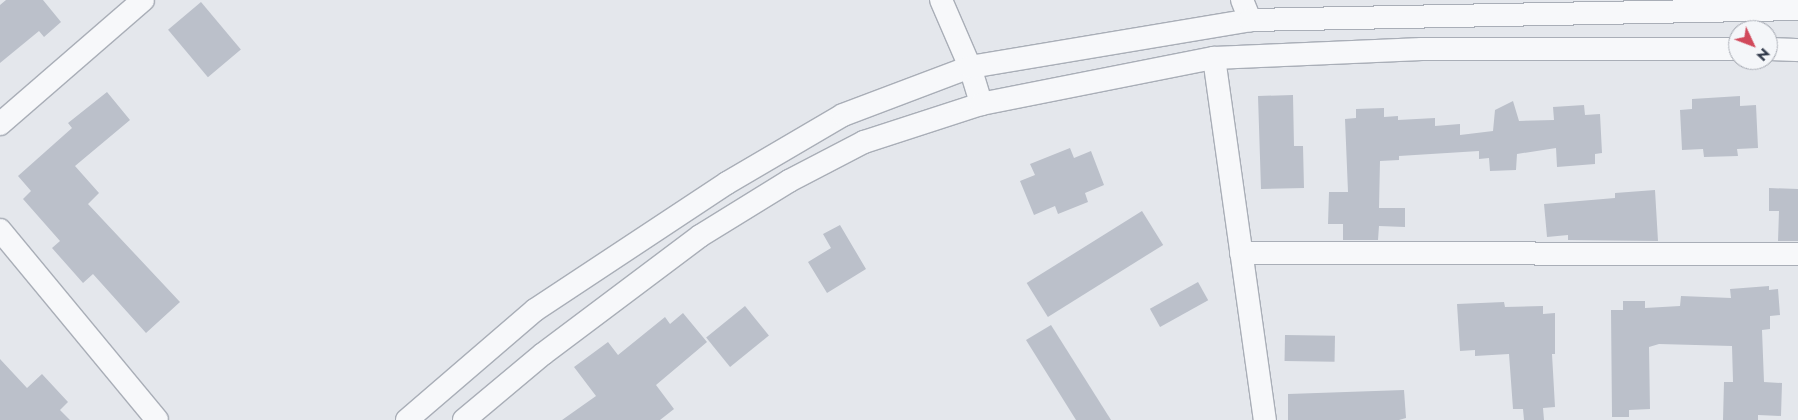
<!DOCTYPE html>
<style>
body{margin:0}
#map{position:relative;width:1798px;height:420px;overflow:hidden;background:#e4e7ec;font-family:Jost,sans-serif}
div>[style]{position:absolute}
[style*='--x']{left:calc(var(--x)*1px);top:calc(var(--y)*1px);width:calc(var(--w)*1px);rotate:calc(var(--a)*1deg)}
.building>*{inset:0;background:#bbc0ca;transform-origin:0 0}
.roads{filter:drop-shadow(1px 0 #a9aeb7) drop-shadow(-1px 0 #a9aeb7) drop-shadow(0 1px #a9aeb7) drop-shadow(0 -1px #a9aeb7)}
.minor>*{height:22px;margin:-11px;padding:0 11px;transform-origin:11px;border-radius:11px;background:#f7f8fa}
span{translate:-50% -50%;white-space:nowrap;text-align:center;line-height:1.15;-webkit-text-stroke:4px #f4f6f9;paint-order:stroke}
.north{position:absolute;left:1728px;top:20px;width:50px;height:50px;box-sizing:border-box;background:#f4f6f9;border:1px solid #a4a8b1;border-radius:50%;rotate:133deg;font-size:14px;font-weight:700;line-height:20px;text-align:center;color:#2b3445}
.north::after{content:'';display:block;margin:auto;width:18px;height:22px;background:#d1495b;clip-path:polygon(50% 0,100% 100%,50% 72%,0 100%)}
</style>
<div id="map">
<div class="building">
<i style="clip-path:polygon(6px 0,43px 0,61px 22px,44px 37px,39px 31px,0 63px,0 5px)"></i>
<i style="left:201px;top:2px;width:62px;height:43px;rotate:50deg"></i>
<i style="clip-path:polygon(107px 92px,130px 120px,75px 166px,99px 193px,88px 204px,180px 302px,146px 333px,93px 274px,83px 283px,52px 248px,60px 241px,23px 199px,31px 191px,18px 176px,72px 128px,68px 123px)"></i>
<i style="clip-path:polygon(1293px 95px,1294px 146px,1303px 146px,1304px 188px,1261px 189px,1258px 96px)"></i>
<i style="clip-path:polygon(1740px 96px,1740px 106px,1756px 105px,1758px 148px,1737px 149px,1738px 156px,1704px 157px,1703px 149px,1682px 150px,1680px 110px,1692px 109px,1692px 99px)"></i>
<i style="clip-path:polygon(1513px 101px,1519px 121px,1554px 120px,1553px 107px,1584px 105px,1585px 115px,1600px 114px,1602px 153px,1595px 154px,1595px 164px,1557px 167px,1556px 148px,1517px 154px,1516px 170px,1490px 171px,1489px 158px,1479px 159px,1479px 151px,1399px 156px,1399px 160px,1380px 161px,1379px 208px,1405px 208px,1405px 227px,1379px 226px,1378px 240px,1343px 240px,1343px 224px,1328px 224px,1329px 192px,1348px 192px,1345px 119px,1356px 118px,1356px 109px,1384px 108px,1384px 117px,1398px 116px,1398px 120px,1435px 118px,1435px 126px,1460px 124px,1460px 135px,1493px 131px,1495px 110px)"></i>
<i style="clip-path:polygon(1070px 148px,1074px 158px,1091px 151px,1104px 185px,1085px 193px,1088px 202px,1058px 214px,1055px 206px,1034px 215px,1020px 181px,1035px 175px,1030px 164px)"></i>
<i style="clip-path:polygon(1769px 188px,1798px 189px,1798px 241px,1778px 241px,1779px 211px,1769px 211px)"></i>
<i style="clip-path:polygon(1655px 190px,1658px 241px,1568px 240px,1568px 235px,1547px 237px,1544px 204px,1615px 198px,1615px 193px)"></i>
<i style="left:1142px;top:211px;width:40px;height:136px;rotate:58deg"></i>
<i style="clip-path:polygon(840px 225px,866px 269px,827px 293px,808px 262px,831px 248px,823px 234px)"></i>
<i style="left:1198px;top:282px;width:21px;height:55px;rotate:61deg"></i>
<i style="clip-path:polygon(1769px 286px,1769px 290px,1778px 289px,1780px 315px,1770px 316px,1770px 329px,1762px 330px,1764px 382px,1782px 383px,1781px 416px,1758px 415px,1758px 420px,1723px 420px,1724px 382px,1733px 382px,1732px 346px,1659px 344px,1649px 347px,1650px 409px,1629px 410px,1629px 417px,1612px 417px,1611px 310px,1623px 310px,1623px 301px,1645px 301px,1645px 308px,1680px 306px,1681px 296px,1731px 298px,1730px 289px)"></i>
<i style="clip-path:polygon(1504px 302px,1505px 307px,1543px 306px,1543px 314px,1555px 313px,1555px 354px,1552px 354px,1555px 407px,1543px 408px,1544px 420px,1524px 420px,1523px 409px,1513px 409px,1509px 354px,1475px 356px,1475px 350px,1460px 351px,1457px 304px)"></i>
<i style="left:745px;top:306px;width:38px;height:50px;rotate:51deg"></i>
<i style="clip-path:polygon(683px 313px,707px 342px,656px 385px,674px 409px,660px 420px,562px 420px,596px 396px,574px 367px,608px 342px,618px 355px,665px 317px,670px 324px)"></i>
<i style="clip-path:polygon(1051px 325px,1111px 420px,1076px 420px,1026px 340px)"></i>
<i style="left:1285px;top:335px;width:50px;height:26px;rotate:1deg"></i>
<i style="clip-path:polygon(0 359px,27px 388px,42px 374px,68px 402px,60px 410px,70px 420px,0 420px)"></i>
<i style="clip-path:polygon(1404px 390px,1406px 418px,1399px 420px,1288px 420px,1288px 394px)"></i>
</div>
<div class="roads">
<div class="minor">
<i style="--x:941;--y:0;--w:73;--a:66.6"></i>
<i style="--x:970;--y:67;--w:39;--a:73"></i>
<i style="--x:1242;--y:0;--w:22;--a:68"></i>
<i style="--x:1768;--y:49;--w:30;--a:2"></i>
<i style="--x:1214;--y:58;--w:366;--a:82"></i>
<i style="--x:0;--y:124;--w:189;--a:-40.9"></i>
<i style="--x:0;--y:230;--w:246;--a:50.4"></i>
<i style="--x:1241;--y:253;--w:557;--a:0.1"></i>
<i style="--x:407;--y:420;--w:169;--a:-40.7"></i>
<i style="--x:535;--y:310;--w:230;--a:-33.5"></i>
<i style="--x:727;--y:183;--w:134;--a:-30.4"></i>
<i style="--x:843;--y:115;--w:136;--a:-20.7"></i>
<i style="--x:970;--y:67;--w:284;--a:-9.5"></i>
<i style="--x:1250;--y:20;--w:548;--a:-1.15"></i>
<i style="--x:464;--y:420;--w:103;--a:-39.9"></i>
<i style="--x:543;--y:354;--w:196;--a:-36.9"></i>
<i style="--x:700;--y:236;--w:105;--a:-31.7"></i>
<i style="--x:789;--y:181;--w:85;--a:-27.5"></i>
<i style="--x:864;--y:142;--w:123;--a:-18"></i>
<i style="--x:981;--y:104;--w:237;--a:-11.2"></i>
<i style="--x:1214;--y:58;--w:208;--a:-2.5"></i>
<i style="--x:1422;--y:49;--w:316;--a:0"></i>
</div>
</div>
<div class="north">N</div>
</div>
